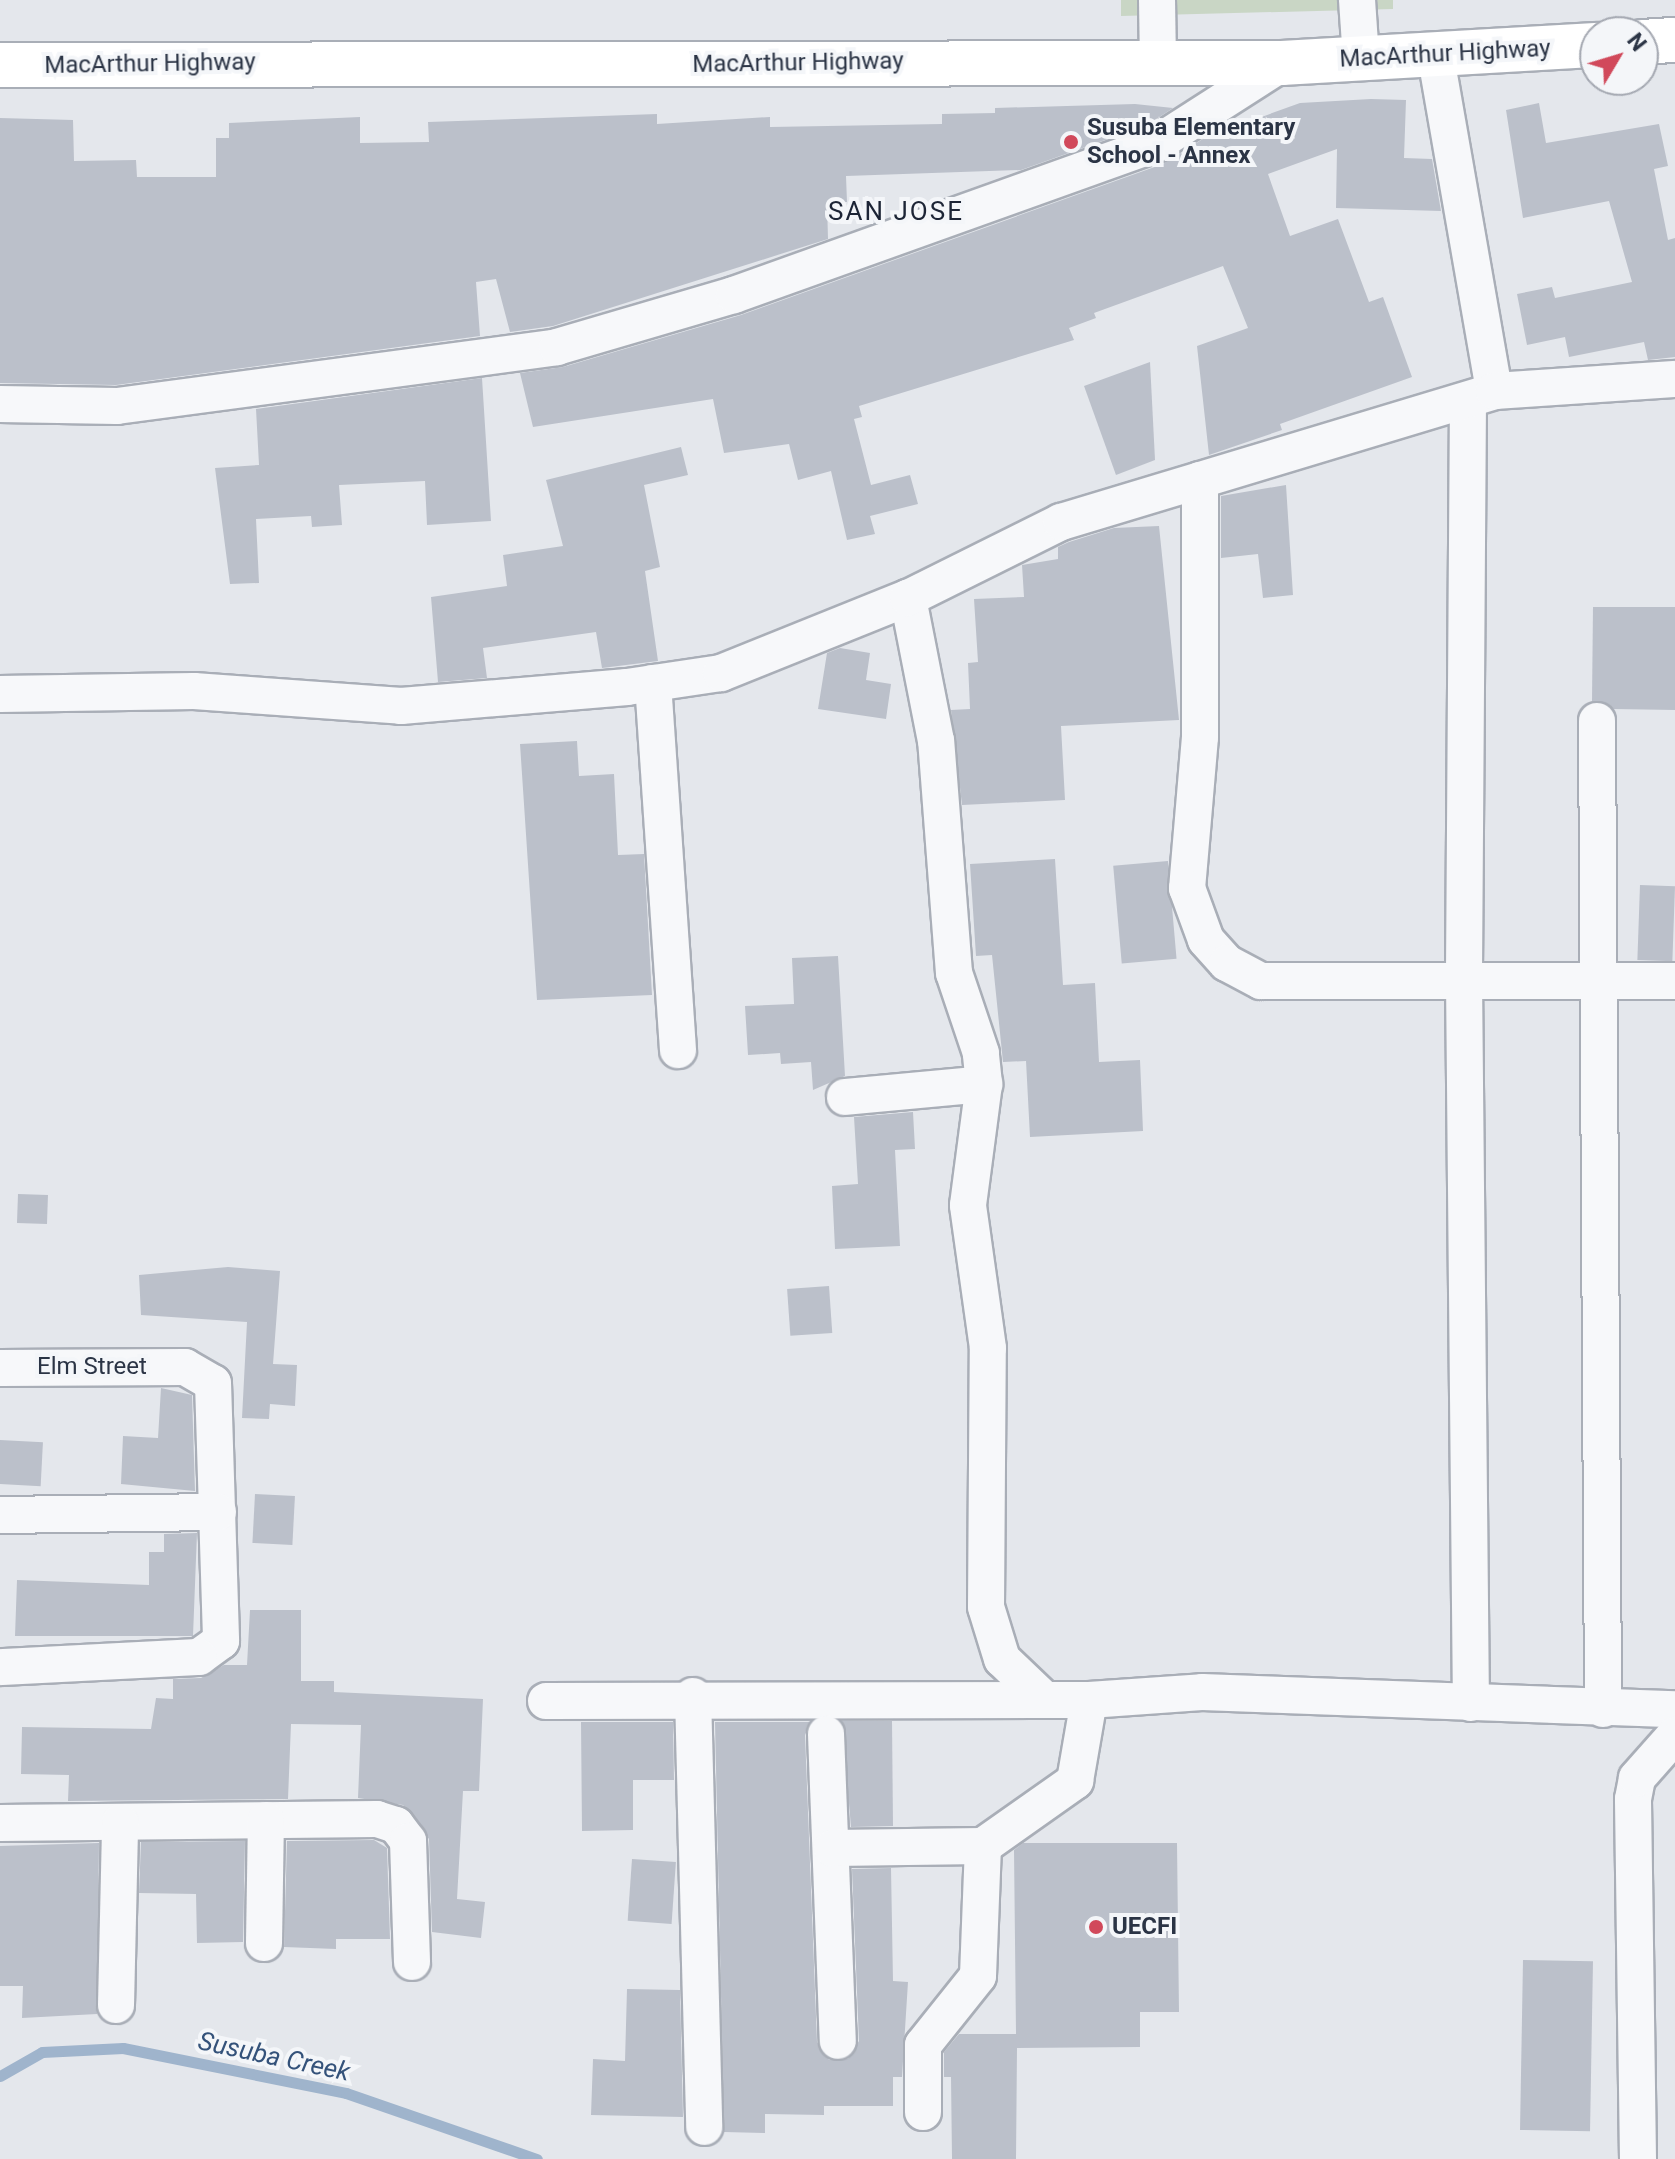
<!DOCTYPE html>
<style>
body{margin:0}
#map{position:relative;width:1675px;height:2159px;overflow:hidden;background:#e4e7ec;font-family:Roboto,sans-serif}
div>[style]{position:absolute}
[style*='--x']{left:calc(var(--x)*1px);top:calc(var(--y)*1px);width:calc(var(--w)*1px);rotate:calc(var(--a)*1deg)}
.green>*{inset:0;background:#c9d6c5}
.stream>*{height:11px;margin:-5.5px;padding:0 5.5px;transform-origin:5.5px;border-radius:5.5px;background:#9fb4cc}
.building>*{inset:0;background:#bbc0ca;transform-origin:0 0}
.roads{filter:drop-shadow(2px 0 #a9aeb7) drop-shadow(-2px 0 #a9aeb7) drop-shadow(0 2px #a9aeb7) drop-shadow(0 -2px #a9aeb7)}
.minor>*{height:36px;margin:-18px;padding:0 18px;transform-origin:18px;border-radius:18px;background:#f7f8fa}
.highway>*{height:44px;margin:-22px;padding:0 22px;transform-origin:22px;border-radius:22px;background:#fff}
.dots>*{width:22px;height:22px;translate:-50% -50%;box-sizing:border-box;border:4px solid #f4f6f9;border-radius:50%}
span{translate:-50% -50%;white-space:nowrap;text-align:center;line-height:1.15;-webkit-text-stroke:8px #f4f6f9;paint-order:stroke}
.street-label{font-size:24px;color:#2b3445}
.poi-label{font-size:24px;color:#2b3445;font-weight:700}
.left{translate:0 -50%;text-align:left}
.neighbourhood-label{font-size:26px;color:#1d2536;letter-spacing:2px}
.water-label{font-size:26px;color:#34527a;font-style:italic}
.north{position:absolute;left:1579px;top:16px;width:80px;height:80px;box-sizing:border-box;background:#f4f6f9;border:2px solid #a4a8b1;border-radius:50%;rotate:52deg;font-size:22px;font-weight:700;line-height:32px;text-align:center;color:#2b3445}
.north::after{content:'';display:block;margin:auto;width:28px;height:36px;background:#d1495b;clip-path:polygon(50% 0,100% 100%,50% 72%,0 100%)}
</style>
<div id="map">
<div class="green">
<i style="clip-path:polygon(1121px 0,1393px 0,1393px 9px,1121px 16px)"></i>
</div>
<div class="stream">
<i style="--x:0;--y:2076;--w:48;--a:-29.7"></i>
<i style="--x:42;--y:2052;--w:81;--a:-2.8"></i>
<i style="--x:123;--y:2048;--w:227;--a:11.4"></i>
<i style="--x:346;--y:2093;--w:202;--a:19.1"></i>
</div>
<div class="building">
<i style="clip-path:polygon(1371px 99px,1406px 100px,1404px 158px,1432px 159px,1441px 211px,1336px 208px,1337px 149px,1268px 174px,1290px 236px,1338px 219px,1369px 302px,1383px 297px,1412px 377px,1280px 424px,1282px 430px,1209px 455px,1197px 346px,1248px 328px,1223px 266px,1094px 313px,1096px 318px,1069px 328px,1074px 340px,859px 406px,862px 417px,854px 419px,871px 485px,910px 475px,918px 504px,870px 516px,875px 534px,847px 540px,831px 471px,798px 480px,789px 444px,724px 453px,713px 399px,533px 427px,520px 373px,563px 367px,741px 315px,1163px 164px,1206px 137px,1300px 103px)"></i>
<i style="clip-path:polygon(1539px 103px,1546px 143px,1659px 124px,1668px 166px,1654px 169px,1668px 240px,1675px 238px,1675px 357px,1648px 360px,1644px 342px,1569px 357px,1565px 337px,1527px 345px,1517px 294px,1552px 287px,1555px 298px,1632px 282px,1609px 201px,1523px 218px,1506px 110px)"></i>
<i style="clip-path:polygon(1135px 104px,1173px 108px,1147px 125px,1021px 170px,846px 176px,847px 202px,827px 202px,828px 239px,553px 326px,510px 332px,496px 279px,476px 282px,480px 336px,116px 385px,0 383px,0 118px,73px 120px,74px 161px,136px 160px,137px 177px,216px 177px,216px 138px,229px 138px,229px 123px,360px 117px,360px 143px,429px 142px,428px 122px,657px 114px,657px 124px,770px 117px,770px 127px,942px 124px,942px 114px,995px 113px,995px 108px)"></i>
<i style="clip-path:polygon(1150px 362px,1155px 460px,1116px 475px,1084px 386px)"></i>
<i style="clip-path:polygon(482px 378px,491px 521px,427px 525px,425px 481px,339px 485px,342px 525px,312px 527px,311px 516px,256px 519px,259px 583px,230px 584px,215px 468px,259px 465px,256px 409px)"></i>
<i style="clip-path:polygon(681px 447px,688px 475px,644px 485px,660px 567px,645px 571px,658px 661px,602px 668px,596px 632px,483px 648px,487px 678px,438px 682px,431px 597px,507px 586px,503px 555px,563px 546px,546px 480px)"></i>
<i style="clip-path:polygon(1286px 485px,1293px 595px,1263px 598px,1258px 554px,1221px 558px,1221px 496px)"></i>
<i style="clip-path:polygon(1159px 526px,1179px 720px,1061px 726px,1065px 800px,962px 805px,951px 710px,970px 709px,968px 663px,978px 662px,974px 599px,1024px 597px,1022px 565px,1058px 559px,1058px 547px,1069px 542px,1114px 528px)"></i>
<i style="clip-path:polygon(1593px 607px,1675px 607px,1675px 710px,1614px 709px,1592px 701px)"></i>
<i style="clip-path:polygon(840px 648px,870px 653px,866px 680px,891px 684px,886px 719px,818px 709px,827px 653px)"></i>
<i style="clip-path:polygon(577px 741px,579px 776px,614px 774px,618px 855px,644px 854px,652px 995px,537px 1000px,520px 744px)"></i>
<i style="clip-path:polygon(1055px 859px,1063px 985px,1095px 983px,1099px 1062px,1140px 1060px,1143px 1131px,1030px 1137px,1026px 1061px,1003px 1062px,992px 955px,976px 956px,970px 864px)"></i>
<i style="left:1168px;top:861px;width:98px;height:55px;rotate:85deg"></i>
<i style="left:1640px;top:885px;width:35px;height:75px;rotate:2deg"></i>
<i style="clip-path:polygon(838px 956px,845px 1076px,813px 1090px,811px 1062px,781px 1064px,780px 1053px,748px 1055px,745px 1006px,794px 1004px,792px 958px)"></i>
<i style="clip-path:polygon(913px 1112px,915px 1149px,895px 1150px,900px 1246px,835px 1249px,832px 1186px,858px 1184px,854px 1117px)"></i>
<i style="left:18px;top:1194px;width:30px;height:29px;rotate:2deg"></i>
<i style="clip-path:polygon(228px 1267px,280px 1271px,273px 1364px,297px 1365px,295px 1406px,270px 1404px,269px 1419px,242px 1418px,247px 1322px,141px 1315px,139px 1275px)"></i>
<i style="left:829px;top:1286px;width:47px;height:42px;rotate:86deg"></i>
<i style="clip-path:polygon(161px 1388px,192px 1395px,195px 1491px,121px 1484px,123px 1436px,158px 1438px)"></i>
<i style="left:0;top:1440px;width:43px;height:44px;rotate:3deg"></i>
<i style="left:255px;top:1494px;width:40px;height:49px;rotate:3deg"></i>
<i style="clip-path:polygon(197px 1533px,193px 1636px,15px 1636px,17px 1580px,149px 1585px,149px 1552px,164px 1552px,164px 1534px)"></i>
<i style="clip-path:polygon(250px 1610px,301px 1610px,301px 1681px,334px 1681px,334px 1692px,483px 1699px,479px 1791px,463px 1791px,457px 1899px,485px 1902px,481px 1938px,432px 1932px,429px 1839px,403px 1805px,358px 1798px,361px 1725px,291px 1724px,288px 1799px,68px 1801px,69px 1775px,21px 1774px,22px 1727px,151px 1729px,156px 1698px,173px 1699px,173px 1679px,201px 1678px,224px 1665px,247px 1665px)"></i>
<i style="clip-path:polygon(842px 1721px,892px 1721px,893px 1826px,851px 1827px)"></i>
<i style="clip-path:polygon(581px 1722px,673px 1722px,674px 1780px,633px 1780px,633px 1830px,582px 1831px)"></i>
<i style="clip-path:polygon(715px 1722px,810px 1722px,805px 1735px,817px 2042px,829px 2060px,848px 2059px,859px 2041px,852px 1869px,891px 1868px,893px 1981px,908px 1982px,902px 2077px,893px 2077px,893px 2106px,824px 2106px,824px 2115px,765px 2114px,765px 2133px,724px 2132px)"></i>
<i style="clip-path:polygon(374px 1840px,387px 1848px,390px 1939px,336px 1939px,336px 1949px,284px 1947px,287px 1841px)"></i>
<i style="clip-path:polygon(245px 1841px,243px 1942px,197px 1943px,196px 1894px,139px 1893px,141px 1842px)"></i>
<i style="clip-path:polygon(99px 1843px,97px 2014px,22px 2018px,23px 1986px,0 1986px,0 1846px)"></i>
<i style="clip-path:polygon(1023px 1843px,1177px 1843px,1179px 2012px,1140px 2012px,1140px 2047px,1017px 2048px,1016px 2159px,952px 2159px,951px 2077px,944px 2077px,944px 2052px,959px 2034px,1016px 2034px,1014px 1850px)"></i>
<i style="left:632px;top:1859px;width:44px;height:62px;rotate:4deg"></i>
<i style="left:1523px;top:1960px;width:70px;height:170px;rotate:1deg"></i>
<i style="clip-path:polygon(627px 1989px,680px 1990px,683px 2117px,591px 2115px,593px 2059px,625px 2061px)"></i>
</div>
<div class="roads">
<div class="minor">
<i style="--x:1157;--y:0;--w:63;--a:89.1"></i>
<i style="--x:1357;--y:0;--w:58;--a:86.1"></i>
<i style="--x:1435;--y:52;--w:344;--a:80.1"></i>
<i style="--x:1468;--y:400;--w:579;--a:90.4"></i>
<i style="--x:1464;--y:979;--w:724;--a:89.45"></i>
<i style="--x:0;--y:404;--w:117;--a:1"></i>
<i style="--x:117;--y:406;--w:444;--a:-7.6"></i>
<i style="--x:557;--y:347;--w:184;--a:-16.4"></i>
<i style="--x:734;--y:295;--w:448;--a:-19.7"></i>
<i style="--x:1156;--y:144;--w:150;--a:-32.7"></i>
<i style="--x:1200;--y:480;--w:257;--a:90"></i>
<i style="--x:1200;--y:737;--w:152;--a:94.9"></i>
<i style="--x:1187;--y:888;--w:55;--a:69.9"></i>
<i style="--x:1206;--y:940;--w:31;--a:48"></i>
<i style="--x:1227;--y:963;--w:38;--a:28"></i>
<i style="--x:1261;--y:981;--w:414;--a:0"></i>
<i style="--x:653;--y:683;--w:368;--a:86.1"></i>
<i style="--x:0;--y:694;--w:194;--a:-0.9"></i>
<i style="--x:194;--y:691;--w:208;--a:4.1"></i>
<i style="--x:401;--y:706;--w:227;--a:-4.8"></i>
<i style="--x:627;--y:687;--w:95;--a:-8.5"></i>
<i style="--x:721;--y:673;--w:201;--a:-21.9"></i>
<i style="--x:1597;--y:721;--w:988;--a:89.65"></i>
<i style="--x:845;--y:1097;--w:140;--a:-5.3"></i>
<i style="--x:0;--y:1368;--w:185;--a:-0.3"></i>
<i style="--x:185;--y:1367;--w:32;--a:30"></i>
<i style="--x:213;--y:1383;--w:258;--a:88.2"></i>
<i style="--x:221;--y:1641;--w:27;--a:144"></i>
<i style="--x:199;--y:1657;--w:199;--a:177.1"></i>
<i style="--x:0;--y:1515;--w:218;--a:-0.8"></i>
<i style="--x:693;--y:1696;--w:431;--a:88.5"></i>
<i style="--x:1045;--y:1700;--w:59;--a:-136.4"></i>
<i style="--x:1002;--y:1659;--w:54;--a:-107.1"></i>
<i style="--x:986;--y:1607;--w:259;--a:-89.6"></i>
<i style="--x:988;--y:1348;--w:144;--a:-98"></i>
<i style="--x:968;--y:1205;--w:122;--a:-82.5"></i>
<i style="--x:984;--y:1084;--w:31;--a:-96"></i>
<i style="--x:981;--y:1053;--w:84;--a:-108.6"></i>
<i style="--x:954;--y:973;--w:233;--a:-94.4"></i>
<i style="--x:936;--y:741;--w:146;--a:-101.1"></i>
<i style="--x:908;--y:598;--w:171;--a:-26.4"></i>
<i style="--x:1061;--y:522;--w:452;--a:-16.8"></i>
<i style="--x:1494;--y:391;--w:181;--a:-3.8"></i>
<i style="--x:546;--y:1701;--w:543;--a:-0.11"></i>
<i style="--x:1089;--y:1700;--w:113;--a:-4"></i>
<i style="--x:1202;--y:1692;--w:473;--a:2.1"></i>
<i style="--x:826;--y:1734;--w:307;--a:87.8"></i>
<i style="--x:0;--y:1823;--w:377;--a:-0.6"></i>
<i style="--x:377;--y:1819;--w:20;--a:18"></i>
<i style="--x:396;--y:1825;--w:20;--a:53"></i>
<i style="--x:408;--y:1841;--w:121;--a:88.1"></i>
<i style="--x:832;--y:1848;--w:151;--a:-0.8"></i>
<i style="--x:264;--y:1943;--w:123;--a:-89.1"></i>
<i style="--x:116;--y:2005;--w:183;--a:-88.7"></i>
<i style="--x:923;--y:2112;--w:67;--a:-90"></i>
<i style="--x:923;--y:2045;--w:88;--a:-51.4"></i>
<i style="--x:978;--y:1976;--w:130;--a:-87.8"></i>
<i style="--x:983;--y:1846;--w:113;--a:-35.2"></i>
<i style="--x:1075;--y:1781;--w:82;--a:-80.2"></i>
<i style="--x:1638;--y:2159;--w:360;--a:-90.8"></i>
<i style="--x:1633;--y:1799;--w:21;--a:-79"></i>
<i style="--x:1637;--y:1778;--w:57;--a:-48.5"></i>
</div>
<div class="highway">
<i style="--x:1643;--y:42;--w:32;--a:-4"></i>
<i style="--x:0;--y:65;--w:1282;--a:-0.09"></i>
<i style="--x:1282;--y:63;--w:314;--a:-3.3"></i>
</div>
</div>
<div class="dots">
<i style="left:1071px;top:142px;background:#d1495b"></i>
<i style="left:1096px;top:1927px;background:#d1495b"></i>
</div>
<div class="street-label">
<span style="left:1445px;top:54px;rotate:-3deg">MacArthur Highway</span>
<span style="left:798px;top:63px;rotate:-1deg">MacArthur Highway</span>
<span style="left:150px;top:64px;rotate:-1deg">MacArthur Highway</span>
<span style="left:92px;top:1367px">Elm Street</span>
</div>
<div class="poi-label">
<span class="left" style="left:1087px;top:142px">Susuba Elementary<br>School - Annex</span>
<span class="left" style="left:1112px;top:1927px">UECFI</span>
</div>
<div class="neighbourhood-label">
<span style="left:896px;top:212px">SAN JOSE</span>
</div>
<div class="water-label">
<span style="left:274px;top:2057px;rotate:12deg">Susuba Creek</span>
</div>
<div class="north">N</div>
</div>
